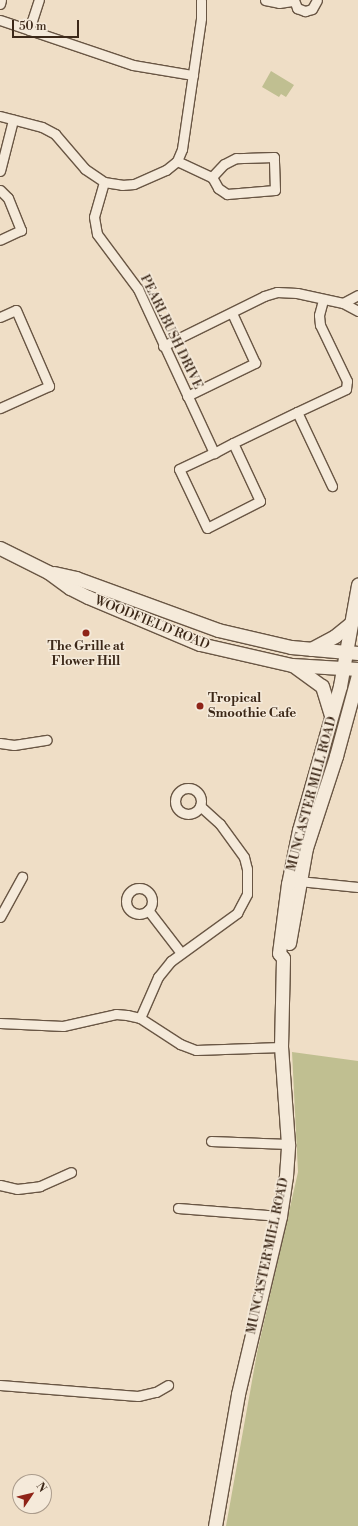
<!DOCTYPE html>
<style>
body{margin:0}
#map{position:relative;width:358px;height:1526px;overflow:hidden;background:#efdec6;font-family:"Libre Bodoni",serif}
div>[style]{position:absolute}
[style*='--x']{left:calc(var(--x)*1px);top:calc(var(--y)*1px);width:calc(var(--w)*1px);rotate:calc(var(--a)*1deg)}
.green>*{inset:0;background:#c0bf91}
.roads{filter:drop-shadow(1px 0 #695644) drop-shadow(-1px 0 #695644) drop-shadow(0 1px #695644) drop-shadow(0 -1px #695644)}
.minor>*{height:9px;margin:-4.5px;padding:0 4.5px;transform-origin:4.5px;border-radius:4.5px;background:#f5eada}
.minor>.ring{margin:-4.5px;padding:0;box-sizing:content-box;background:none;border:9px solid #f5eada;border-radius:50%}
.secondary>*{height:13px;margin:-6.5px;padding:0 6.5px;transform-origin:6.5px;border-radius:6.5px;background:#f5eada}
.dots>*{width:11px;height:11px;translate:-50% -50%;box-sizing:border-box;border:2px solid #f5eada;border-radius:50%}
span{translate:-50% -50%;white-space:nowrap;text-align:center;line-height:1.15;-webkit-text-stroke:3px #f5eada;paint-order:stroke}
.street-label{font-size:13px;color:#3c2818}
.poi-label{font-size:13px;color:#3c2818;font-weight:700}
.left{translate:0 -50%;text-align:left}
.north{position:absolute;left:12px;top:1474px;width:40px;height:40px;box-sizing:border-box;background:#f5eada;border:1px solid #ab9c8c;border-radius:50%;rotate:55deg;font-size:11px;font-weight:700;line-height:16px;text-align:center;color:#3c2818}
.north::after{content:'';display:block;margin:auto;width:14px;height:18px;background:#8f2418;clip-path:polygon(50% 0,100% 100%,50% 72%,0 100%)}
.scale{position:absolute;left:12px;top:20px;width:67px;height:18px;box-sizing:border-box;border:2px solid #3c2818;border-top:0;padding-left:5px;font-size:12px;line-height:14px;white-space:nowrap;color:#3c2818;-webkit-text-stroke:3px #f5eada;paint-order:stroke}
</style>
<div id="map">
<div class="green">
<i style="clip-path:polygon(271px 71px,294px 85px,286px 97px,281px 94px,279px 97px,262px 87px)"></i>
<i style="clip-path:polygon(292px 1052px,358px 1061px,358px 1526px,226px 1526px,257px 1353px,298px 1172px)"></i>
</div>
<div class="roads">
<div class="minor">
<i style="--x:265;--y:0;--w:14;--a:12"></i>
<i style="--x:279;--y:3;--w:15;--a:-8"></i>
<i style="--x:294;--y:0;--w:9;--a:69"></i>
<i style="--x:297;--y:8;--w:9;--a:21"></i>
<i style="--x:305;--y:11;--w:7;--a:-16"></i>
<i style="--x:312;--y:9;--w:10;--a:-61"></i>
<i style="--x:0;--y:4;--w:4;--a:-76"></i>
<i style="--x:0;--y:20;--w:140;--a:18.7"></i>
<i style="--x:133;--y:65;--w:61;--a:9.5"></i>
<i style="--x:29;--y:30;--w:32;--a:-72"></i>
<i style="--x:0;--y:116;--w:43;--a:14.7"></i>
<i style="--x:42;--y:127;--w:15;--a:28"></i>
<i style="--x:55;--y:134;--w:46;--a:49.4"></i>
<i style="--x:85;--y:169;--w:23;--a:34"></i>
<i style="--x:104;--y:182;--w:18;--a:9"></i>
<i style="--x:122;--y:185;--w:12;--a:-5"></i>
<i style="--x:134;--y:184;--w:35;--a:-24"></i>
<i style="--x:166;--y:170;--w:14;--a:-39"></i>
<i style="--x:177;--y:161;--w:13;--a:-67"></i>
<i style="--x:182;--y:149;--w:132;--a:-81.7"></i>
<i style="--x:201;--y:18;--w:18;--a:-90"></i>
<i style="--x:177;--y:161;--w:38;--a:25"></i>
<i style="--x:212;--y:177;--w:13;--a:61"></i>
<i style="--x:218;--y:188;--w:11;--a:34"></i>
<i style="--x:227;--y:194;--w:48;--a:-4.8"></i>
<i style="--x:275;--y:190;--w:33;--a:-92"></i>
<i style="--x:274;--y:157;--w:38;--a:178"></i>
<i style="--x:236;--y:158;--w:13;--a:153"></i>
<i style="--x:224;--y:164;--w:18;--a:133"></i>
<i style="--x:0;--y:171;--w:53;--a:-75.7"></i>
<i style="--x:104;--y:182;--w:36;--a:106"></i>
<i style="--x:94;--y:217;--w:17;--a:80"></i>
<i style="--x:97;--y:234;--w:69;--a:53.3"></i>
<i style="--x:138;--y:289;--w:181;--a:65.1"></i>
<i style="--x:0;--y:190;--w:11;--a:45"></i>
<i style="--x:8;--y:198;--w:35;--a:68"></i>
<i style="--x:21;--y:230;--w:23;--a:155"></i>
<i style="--x:343;--y:303;--w:17;--a:-28"></i>
<i style="--x:0;--y:317;--w:17;--a:-24"></i>
<i style="--x:16;--y:310;--w:83;--a:66.5"></i>
<i style="--x:49;--y:386;--w:54;--a:155.8"></i>
<i style="--x:163;--y:346;--w:113;--a:-26.3"></i>
<i style="--x:264;--y:296;--w:14;--a:-17"></i>
<i style="--x:277;--y:292;--w:20;--a:3"></i>
<i style="--x:297;--y:293;--w:47;--a:12.3"></i>
<i style="--x:343;--y:303;--w:17;--a:28"></i>
<i style="--x:187;--y:396;--w:76;--a:-25.9"></i>
<i style="--x:255;--y:363;--w:55;--a:-114.7"></i>
<i style="--x:297;--y:412;--w:82;--a:64.7"></i>
<i style="--x:233;--y:443;--w:64;--a:65"></i>
<i style="--x:260;--y:501;--w:59;--a:153"></i>
<i style="--x:207;--y:528;--w:65;--a:-115.4"></i>
<i style="--x:179;--y:469;--w:38;--a:-25"></i>
<i style="--x:214;--y:453;--w:21;--a:-28"></i>
<i style="--x:233;--y:443;--w:71;--a:-25.8"></i>
<i style="--x:297;--y:412;--w:54;--a:-25.1"></i>
<i style="--x:346;--y:389;--w:8;--a:-83"></i>
<i style="--x:347;--y:381;--w:62;--a:-115.7"></i>
<i style="--x:320;--y:325;--w:10;--a:-96"></i>
<i style="--x:319;--y:315;--w:16;--a:-75"></i>
<i style="--x:0;--y:743;--w:14;--a:8"></i>
<i style="--x:14;--y:745;--w:33;--a:-9"></i>
<i class="ring" style="left:175px;top:788px;width:17px;height:17px"></i>
<i style="--x:299;--y:881;--w:59;--a:5.8"></i>
<i class="ring" style="left:126px;top:888px;width:17px;height:17px"></i>
<i style="--x:148;--y:910;--w:54;--a:52.5"></i>
<i style="--x:0;--y:917;--w:46;--a:-61.2"></i>
<i style="--x:140;--y:1018;--w:45;--a:-66.3"></i>
<i style="--x:158;--y:977;--w:21;--a:-51"></i>
<i style="--x:171;--y:961;--w:82;--a:-36"></i>
<i style="--x:237;--y:913;--w:21;--a:-62"></i>
<i style="--x:247;--y:894;--w:25;--a:-90"></i>
<i style="--x:247;--y:869;--w:12;--a:-104"></i>
<i style="--x:244;--y:857;--w:41;--a:-126"></i>
<i style="--x:220;--y:824;--w:27;--a:-138"></i>
<i style="--x:0;--y:1023;--w:63;--a:2.7"></i>
<i style="--x:63;--y:1026;--w:54;--a:-12.8"></i>
<i style="--x:116;--y:1014;--w:11;--a:5"></i>
<i style="--x:127;--y:1015;--w:13;--a:13"></i>
<i style="--x:140;--y:1018;--w:48;--a:33"></i>
<i style="--x:180;--y:1044;--w:17;--a:21"></i>
<i style="--x:196;--y:1050;--w:85;--a:-2"></i>
<i style="--x:211;--y:1141;--w:77;--a:2.2"></i>
<i style="--x:0;--y:1185;--w:17;--a:13"></i>
<i style="--x:17;--y:1189;--w:23;--a:-7"></i>
<i style="--x:40;--y:1186;--w:34;--a:-24"></i>
<i style="--x:178;--y:1208;--w:102;--a:4.5"></i>
<i style="--x:0;--y:1385;--w:138;--a:4.6"></i>
<i style="--x:138;--y:1396;--w:18;--a:-13"></i>
<i style="--x:156;--y:1392;--w:14;--a:-30"></i>
</div>
<div class="secondary">
<i style="--x:0;--y:548;--w:54;--a:26.6"></i>
<i style="--x:48;--y:572;--w:27;--a:36"></i>
<i style="--x:70;--y:588;--w:20;--a:27"></i>
<i style="--x:88;--y:597;--w:121;--a:22.8"></i>
<i style="--x:200;--y:644;--w:94;--a:12.9"></i>
<i style="--x:292;--y:665;--w:66;--a:3.5"></i>
<i style="--x:54;--y:573;--w:23;--a:13"></i>
<i style="--x:76;--y:578;--w:151;--a:20.1"></i>
<i style="--x:218;--y:630;--w:75;--a:13.1"></i>
<i style="--x:291;--y:647;--w:67;--a:5.1"></i>
<i style="--x:311;--y:649;--w:27;--a:-28"></i>
<i style="--x:335;--y:636;--w:21;--a:-39"></i>
<i style="--x:294;--y:666;--w:34;--a:36"></i>
<i style="--x:322;--y:686;--w:31;--a:73"></i>
<i style="--x:289;--y:943;--w:97;--a:-79.9"></i>
<i style="--x:306;--y:848;--w:97;--a:-71.9"></i>
<i style="--x:336;--y:756;--w:84;--a:-74.8"></i>
<i style="--x:215;--y:1526;--w:134;--a:-80.1"></i>
<i style="--x:238;--y:1394;--w:183;--a:-76.7"></i>
<i style="--x:280;--y:1216;--w:40;--a:-81.5"></i>
<i style="--x:286;--y:1176;--w:32;--a:-86"></i>
<i style="--x:288;--y:1144;--w:97;--a:-94.1"></i>
<i style="--x:281;--y:1047;--w:89;--a:-88.7"></i>
<i style="--x:283;--y:958;--w:6;--a:-129"></i>
<i style="--x:279;--y:953;--w:70;--a:-82.6"></i>
<i style="--x:288;--y:884;--w:55;--a:-78.5"></i>
<i style="--x:299;--y:830;--w:150;--a:-74.1"></i>
<i style="--x:340;--y:686;--w:103;--a:-79.9"></i>
</div>
</div>
<div class="dots">
<i style="left:86px;top:633px;background:#8f2418"></i>
<i style="left:200px;top:706px;background:#8f2418"></i>
</div>
<div class="street-label">
<span style="left:171px;top:332px;rotate:64deg">PEARLBUSH DRIVE</span>
<span style="left:152px;top:623px;rotate:22deg">WOODFIELD ROAD</span>
<span style="left:312px;top:794px;rotate:-75deg">MUNCASTER MILL ROAD</span>
<span style="left:268px;top:1256px;rotate:-78deg">MUNCASTER MILL ROAD</span>
</div>
<div class="poi-label">
<span style="left:86px;top:654px">The Grille at<br>Flower Hill</span>
<span class="left" style="left:208px;top:706px">Tropical<br>Smoothie Cafe</span>
</div>
<div class="north">N</div>
<div class="scale">50 m</div>
</div>
